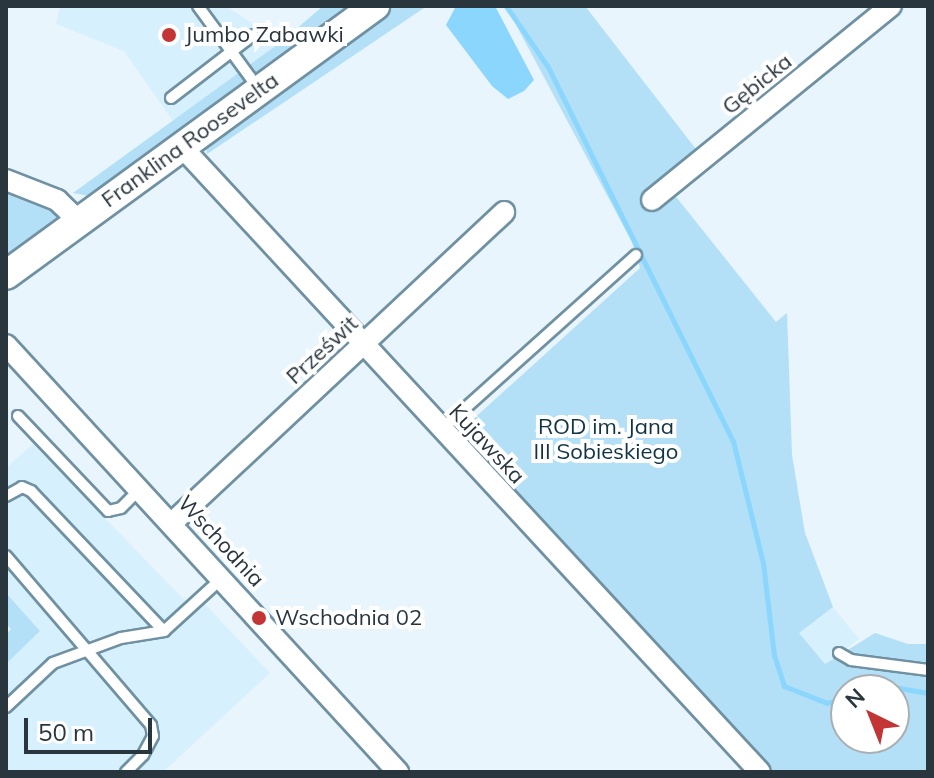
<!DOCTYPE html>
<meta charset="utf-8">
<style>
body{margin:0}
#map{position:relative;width:934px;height:778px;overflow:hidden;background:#e8f5fd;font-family:Mulish,sans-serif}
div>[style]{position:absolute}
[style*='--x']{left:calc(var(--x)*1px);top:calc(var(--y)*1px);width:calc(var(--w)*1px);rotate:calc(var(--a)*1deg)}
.built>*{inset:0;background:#d6f0fe}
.green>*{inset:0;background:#b3dff7}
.water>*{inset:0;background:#8bd6fd}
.stream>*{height:5px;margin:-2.5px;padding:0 2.5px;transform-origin:2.5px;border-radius:2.5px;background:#8bd6fd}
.roads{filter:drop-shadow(2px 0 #7091a2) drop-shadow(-2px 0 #7091a2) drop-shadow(0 2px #7091a2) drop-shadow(0 -2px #7091a2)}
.lane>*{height:10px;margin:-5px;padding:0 5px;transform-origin:5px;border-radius:5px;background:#fff}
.street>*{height:20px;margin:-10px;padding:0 10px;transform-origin:10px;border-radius:10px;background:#fff}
.secondary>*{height:28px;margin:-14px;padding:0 14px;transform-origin:14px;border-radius:14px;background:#fff}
.dots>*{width:22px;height:22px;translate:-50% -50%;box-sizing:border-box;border:4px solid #fff;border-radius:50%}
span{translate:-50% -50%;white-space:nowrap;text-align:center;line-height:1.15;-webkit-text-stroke:8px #fff;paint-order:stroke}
.poi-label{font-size:22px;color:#29363e}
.left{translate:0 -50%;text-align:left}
.street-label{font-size:22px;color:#29363e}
.park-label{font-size:22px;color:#113444}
.frame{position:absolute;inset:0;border:8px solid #29363e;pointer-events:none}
.north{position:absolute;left:830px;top:674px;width:80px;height:80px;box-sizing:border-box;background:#fff;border:2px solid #a9afb2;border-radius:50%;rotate:317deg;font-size:22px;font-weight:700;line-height:32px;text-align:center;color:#29363e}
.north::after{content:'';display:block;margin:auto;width:28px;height:36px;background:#c33435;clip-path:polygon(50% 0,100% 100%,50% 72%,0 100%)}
.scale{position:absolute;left:24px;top:718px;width:128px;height:36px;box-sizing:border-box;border:4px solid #29363e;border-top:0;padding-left:10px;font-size:24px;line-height:28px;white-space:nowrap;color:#29363e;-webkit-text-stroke:6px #fff;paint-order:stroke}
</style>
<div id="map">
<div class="built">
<i style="clip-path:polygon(60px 6px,226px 6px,281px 42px,173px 121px,124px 51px,56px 24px)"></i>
<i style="clip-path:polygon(33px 444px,196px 612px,205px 604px,270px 673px,163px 772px,6px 772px,6px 664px,40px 631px,6px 593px,6px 468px)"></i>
<i style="clip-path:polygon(833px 607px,859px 639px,825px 664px,797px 633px)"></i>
</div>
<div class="green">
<i style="clip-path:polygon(323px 6px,354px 6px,90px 196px,73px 193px,281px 42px)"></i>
<i style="clip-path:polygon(392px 6px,427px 6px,207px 154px,205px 141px)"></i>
<i style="clip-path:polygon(evenodd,506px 6px,585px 6px,699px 153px,642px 194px,654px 209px,673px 193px,776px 322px,787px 313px,792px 455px,805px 533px,833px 607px,799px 633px,825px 664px,875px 633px,908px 644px,928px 644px,928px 772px,771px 772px,458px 433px,640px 268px,632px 242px,506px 6px,846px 690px,894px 690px,894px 738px,846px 738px,846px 690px)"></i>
<i style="clip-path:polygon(6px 187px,55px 208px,60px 223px,6px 262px)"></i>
<i style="clip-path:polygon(6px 593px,40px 631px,6px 664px,6px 634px,11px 629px,6px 624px)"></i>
</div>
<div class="water">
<i style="clip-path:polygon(456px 6px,495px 6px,534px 80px,524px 91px,508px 99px,492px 86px,446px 25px)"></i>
</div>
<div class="stream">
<i style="--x:506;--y:6;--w:74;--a:55.5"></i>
<i style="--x:548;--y:67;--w:417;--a:63.7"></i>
<i style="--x:733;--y:441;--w:126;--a:76.2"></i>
<i style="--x:763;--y:563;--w:93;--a:83.2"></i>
<i style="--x:774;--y:655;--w:33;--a:72"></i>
<i style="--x:784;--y:686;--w:46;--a:21.6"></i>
<i style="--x:827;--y:703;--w:20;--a:-20"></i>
<i style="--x:852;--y:690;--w:25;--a:-14"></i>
<i style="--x:876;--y:684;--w:53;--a:9.8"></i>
</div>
<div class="roads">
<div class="lane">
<i style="--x:198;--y:6;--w:102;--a:53.8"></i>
<i style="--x:171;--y:98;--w:103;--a:-37.5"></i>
<i style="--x:18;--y:416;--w:131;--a:46.5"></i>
<i style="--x:108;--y:511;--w:13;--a:-13"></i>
<i style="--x:121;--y:508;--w:25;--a:-45"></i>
<i style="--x:441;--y:430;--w:262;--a:-41.9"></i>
<i style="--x:6;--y:496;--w:18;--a:-29"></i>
<i style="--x:22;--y:487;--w:10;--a:24"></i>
<i style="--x:31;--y:491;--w:193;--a:46.5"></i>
<i style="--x:6;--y:556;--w:223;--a:49.4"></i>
<i style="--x:151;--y:725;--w:11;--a:80"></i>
<i style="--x:153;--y:736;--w:21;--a:118"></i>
<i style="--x:143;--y:755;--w:24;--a:135"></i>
<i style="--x:839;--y:653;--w:14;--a:30"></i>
<i style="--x:851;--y:660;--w:78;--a:7.4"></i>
<i style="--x:6;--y:707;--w:64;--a:-43.1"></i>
<i style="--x:53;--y:663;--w:72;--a:-20.2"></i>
<i style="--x:121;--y:638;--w:44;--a:-9.2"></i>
<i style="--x:164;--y:631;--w:79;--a:-42.4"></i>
</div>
<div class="street">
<i style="--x:182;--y:147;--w:851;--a:47.24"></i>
<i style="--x:6;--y:180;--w:55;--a:21.4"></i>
<i style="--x:57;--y:200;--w:30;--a:44"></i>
<i style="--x:652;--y:200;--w:308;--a:-39.1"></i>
<i style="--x:6;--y:345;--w:580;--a:47.45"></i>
<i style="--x:172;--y:523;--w:455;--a:-43.1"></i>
</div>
<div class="secondary">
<i style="--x:6;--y:275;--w:457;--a:-36.1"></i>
</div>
</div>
<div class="dots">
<i style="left:169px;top:35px;background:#c33435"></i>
<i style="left:259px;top:618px;background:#c33435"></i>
</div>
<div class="poi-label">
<span class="left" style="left:185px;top:35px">Jumbo Zabawki</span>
<span class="left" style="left:275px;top:618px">Wschodnia 02</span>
</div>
<div class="street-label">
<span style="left:757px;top:84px;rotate:-39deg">Gębicka</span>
<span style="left:190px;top:140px;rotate:-36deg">Franklina Roosevelta</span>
<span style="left:322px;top:350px;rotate:-43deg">Prześwit</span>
<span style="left:487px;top:444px;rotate:47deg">Kujawska</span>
<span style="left:221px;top:541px;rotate:47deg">Wschodnia</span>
</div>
<div class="park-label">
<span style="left:606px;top:439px">ROD im. Jana<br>III Sobieskiego</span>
</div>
<div class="frame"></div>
<div class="north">N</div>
<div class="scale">50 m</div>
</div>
